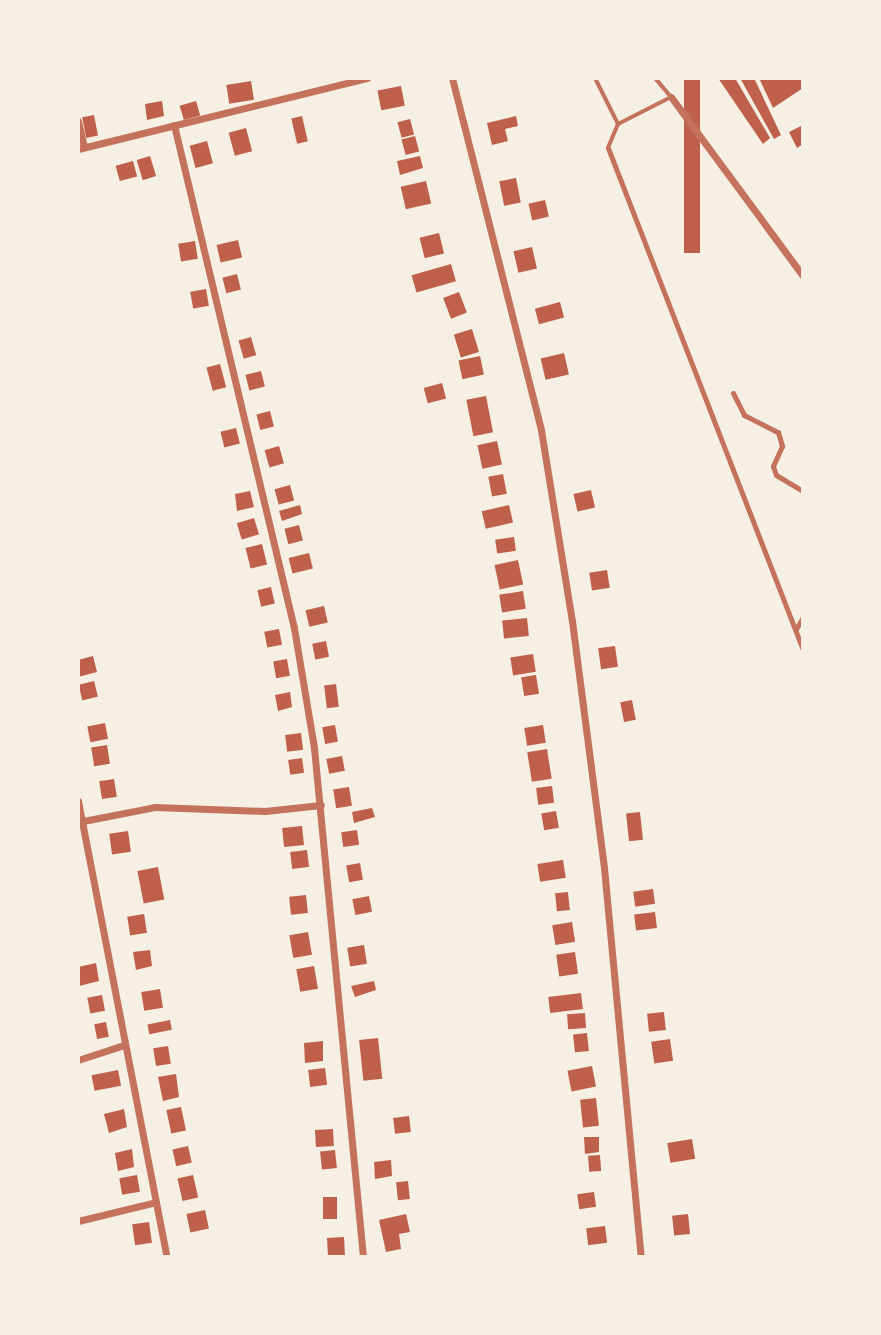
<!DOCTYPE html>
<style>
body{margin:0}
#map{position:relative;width:881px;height:1335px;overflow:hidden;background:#f6efe4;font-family:"DejaVu Sans",sans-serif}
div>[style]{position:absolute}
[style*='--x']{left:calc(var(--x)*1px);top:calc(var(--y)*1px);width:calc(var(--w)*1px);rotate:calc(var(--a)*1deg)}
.building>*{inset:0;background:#bf614a;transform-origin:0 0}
.service>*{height:4px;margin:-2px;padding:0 2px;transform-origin:2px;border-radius:2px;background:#c5725c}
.pedestrian>*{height:5px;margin:-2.5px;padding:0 2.5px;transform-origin:2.5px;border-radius:2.5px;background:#c5725c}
.minor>*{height:7px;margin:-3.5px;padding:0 3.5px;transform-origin:3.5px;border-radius:3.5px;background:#c5725c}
span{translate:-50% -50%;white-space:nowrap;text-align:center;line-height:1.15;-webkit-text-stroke:7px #f6efe4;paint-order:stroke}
.frame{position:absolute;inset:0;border:80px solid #f6efe4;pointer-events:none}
</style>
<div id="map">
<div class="building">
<i style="left:684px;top:78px;width:16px;height:175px"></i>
<i style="clip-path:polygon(718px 78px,735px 78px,770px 138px,763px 144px)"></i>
<i style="clip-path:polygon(740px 78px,754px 78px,781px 135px,774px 139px)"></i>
<i style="clip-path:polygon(759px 78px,801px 78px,803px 88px,773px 108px)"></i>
<i style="left:251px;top:81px;width:19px;height:25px;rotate:81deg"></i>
<i style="left:401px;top:86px;width:20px;height:24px;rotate:79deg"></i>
<i style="clip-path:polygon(162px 101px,164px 116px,147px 120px,145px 104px)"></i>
<i style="left:196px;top:101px;width:15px;height:17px;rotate:74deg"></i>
<i style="left:94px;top:115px;width:21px;height:12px;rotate:79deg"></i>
<i style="left:302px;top:116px;width:26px;height:11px;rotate:77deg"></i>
<i style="clip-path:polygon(516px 116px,518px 126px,505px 129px,508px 141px,492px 145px,487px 123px)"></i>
<i style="left:410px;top:119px;width:16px;height:13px;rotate:75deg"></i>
<i style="clip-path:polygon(803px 125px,803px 144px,797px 148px,789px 132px)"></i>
<i style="left:246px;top:128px;width:24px;height:18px;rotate:75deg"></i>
<i style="left:415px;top:136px;width:16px;height:14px;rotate:75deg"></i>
<i style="left:207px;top:141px;width:23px;height:18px;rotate:75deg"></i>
<i style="left:150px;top:156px;width:21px;height:14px;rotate:73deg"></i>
<i style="clip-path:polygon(420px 156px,423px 168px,400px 175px,397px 161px)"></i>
<i style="left:133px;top:161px;width:16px;height:18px;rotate:75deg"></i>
<i style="left:516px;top:178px;width:25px;height:17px;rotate:79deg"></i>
<i style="left:426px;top:181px;width:23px;height:26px;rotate:77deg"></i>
<i style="left:545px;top:200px;width:17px;height:17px;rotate:77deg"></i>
<i style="left:439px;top:233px;width:21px;height:20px;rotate:76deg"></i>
<i style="left:238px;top:240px;width:18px;height:22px;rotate:77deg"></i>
<i style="left:195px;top:241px;width:18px;height:17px;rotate:81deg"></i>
<i style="left:532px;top:247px;width:22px;height:19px;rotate:77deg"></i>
<i style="left:451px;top:264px;width:18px;height:41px;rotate:74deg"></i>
<i style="left:237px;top:274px;width:16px;height:15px;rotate:76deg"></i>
<i style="left:206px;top:289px;width:17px;height:16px;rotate:80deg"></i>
<i style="left:459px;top:292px;width:22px;height:17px;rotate:69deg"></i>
<i style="left:560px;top:302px;width:16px;height:26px;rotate:75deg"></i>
<i style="left:472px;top:329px;width:24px;height:19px;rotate:73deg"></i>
<i style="left:251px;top:337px;width:19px;height:13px;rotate:74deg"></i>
<i style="left:564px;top:353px;width:22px;height:24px;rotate:77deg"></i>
<i style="left:480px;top:356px;width:19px;height:22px;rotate:78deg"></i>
<i style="left:220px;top:364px;width:24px;height:14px;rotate:75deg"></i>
<i style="left:261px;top:371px;width:16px;height:16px;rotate:76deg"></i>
<i style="left:442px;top:383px;width:16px;height:19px;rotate:75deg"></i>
<i style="left:486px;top:396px;width:37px;height:20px;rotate:79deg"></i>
<i style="left:270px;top:411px;width:16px;height:14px;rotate:76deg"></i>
<i style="left:236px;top:428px;width:16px;height:16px;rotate:76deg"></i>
<i style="left:497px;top:441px;width:24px;height:20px;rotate:78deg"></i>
<i style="left:279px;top:446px;width:18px;height:15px;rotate:74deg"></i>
<i style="left:503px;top:474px;width:20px;height:15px;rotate:79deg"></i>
<i style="left:290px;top:485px;width:16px;height:16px;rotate:75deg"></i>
<i style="left:591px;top:490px;width:18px;height:18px;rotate:77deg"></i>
<i style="clip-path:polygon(250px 491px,254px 507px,237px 511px,235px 494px)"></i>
<i style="clip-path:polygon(300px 505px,302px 514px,282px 521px,279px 511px)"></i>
<i style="left:509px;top:505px;width:18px;height:28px;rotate:77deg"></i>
<i style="left:254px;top:518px;width:17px;height:18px;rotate:73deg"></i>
<i style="left:299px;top:525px;width:16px;height:15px;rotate:76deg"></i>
<i style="left:514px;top:537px;width:14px;height:19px;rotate:82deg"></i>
<i style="left:262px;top:544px;width:21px;height:17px;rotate:76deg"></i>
<i style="left:309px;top:553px;width:16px;height:21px;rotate:76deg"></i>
<i style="left:518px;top:560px;width:25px;height:24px;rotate:78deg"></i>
<i style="left:607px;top:570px;width:18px;height:18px;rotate:81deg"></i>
<i style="left:271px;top:587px;width:17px;height:14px;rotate:77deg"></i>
<i style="left:523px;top:591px;width:18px;height:24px;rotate:81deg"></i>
<i style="left:324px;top:606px;width:17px;height:19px;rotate:77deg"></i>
<i style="left:527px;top:618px;width:18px;height:25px;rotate:84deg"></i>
<i style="left:279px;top:629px;width:16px;height:15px;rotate:79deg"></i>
<i style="left:326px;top:641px;width:16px;height:14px;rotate:79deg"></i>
<i style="left:615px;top:646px;width:21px;height:17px;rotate:82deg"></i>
<i style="left:533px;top:654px;width:18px;height:23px;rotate:81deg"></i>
<i style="clip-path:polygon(93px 656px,97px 672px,78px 677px,78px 660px)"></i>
<i style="left:287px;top:659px;width:17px;height:14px;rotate:80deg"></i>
<i style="left:536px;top:675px;width:19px;height:15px;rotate:81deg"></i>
<i style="left:94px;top:681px;width:16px;height:16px;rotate:76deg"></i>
<i style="left:336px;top:684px;width:23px;height:12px;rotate:83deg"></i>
<i style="clip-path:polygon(290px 692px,292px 707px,278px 711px,275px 695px)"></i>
<i style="left:632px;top:700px;width:20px;height:12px;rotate:79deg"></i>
<i style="left:105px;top:723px;width:16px;height:18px;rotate:79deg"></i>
<i style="left:335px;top:725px;width:17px;height:13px;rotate:80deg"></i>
<i style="left:543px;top:725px;width:18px;height:19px;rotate:81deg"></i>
<i style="left:301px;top:733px;width:17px;height:16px;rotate:83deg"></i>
<i style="left:107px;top:745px;width:19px;height:16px;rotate:81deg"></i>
<i style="left:547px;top:749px;width:30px;height:20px;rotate:81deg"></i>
<i style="left:342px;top:756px;width:15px;height:16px;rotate:79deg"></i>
<i style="left:302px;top:758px;width:15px;height:14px;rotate:82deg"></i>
<i style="left:114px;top:779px;width:18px;height:15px;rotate:81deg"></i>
<i style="left:552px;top:786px;width:17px;height:16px;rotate:83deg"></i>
<i style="left:349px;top:787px;width:19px;height:16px;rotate:81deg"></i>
<i style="clip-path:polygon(372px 808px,375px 817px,354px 823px,352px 812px)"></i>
<i style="left:556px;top:811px;width:17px;height:15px;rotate:80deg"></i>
<i style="left:640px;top:812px;width:28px;height:14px;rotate:84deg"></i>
<i style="left:302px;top:826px;width:19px;height:20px;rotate:84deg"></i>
<i style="left:357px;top:830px;width:15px;height:16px;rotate:82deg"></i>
<i style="left:128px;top:831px;width:21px;height:19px;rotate:82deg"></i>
<i style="left:307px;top:850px;width:17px;height:17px;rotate:83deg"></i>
<i style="left:563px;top:860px;width:18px;height:26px;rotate:81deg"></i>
<i style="left:360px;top:863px;width:17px;height:14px;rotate:80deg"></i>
<i style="left:158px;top:867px;width:33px;height:21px;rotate:79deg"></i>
<i style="left:653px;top:889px;width:15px;height:20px;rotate:82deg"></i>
<i style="left:568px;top:892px;width:18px;height:13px;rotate:84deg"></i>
<i style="left:306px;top:895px;width:18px;height:17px;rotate:84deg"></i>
<i style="left:369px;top:896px;width:16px;height:17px;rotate:79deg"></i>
<i style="left:655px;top:912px;width:16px;height:21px;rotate:83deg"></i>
<i style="left:144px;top:914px;width:19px;height:17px;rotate:81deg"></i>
<i style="left:572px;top:922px;width:20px;height:20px;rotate:81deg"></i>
<i style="left:308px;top:932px;width:23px;height:19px;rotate:80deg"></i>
<i style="left:364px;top:945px;width:19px;height:17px;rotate:81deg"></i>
<i style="clip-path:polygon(150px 950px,152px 966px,136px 970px,133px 952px)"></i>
<i style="left:575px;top:952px;width:22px;height:19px;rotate:82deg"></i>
<i style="clip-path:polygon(96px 963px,99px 981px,79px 986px,78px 967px)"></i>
<i style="left:314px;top:966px;width:23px;height:18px;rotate:80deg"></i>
<i style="clip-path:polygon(374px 981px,376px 990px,355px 997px,351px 986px)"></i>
<i style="left:160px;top:989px;width:19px;height:19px;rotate:81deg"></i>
<i style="left:581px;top:993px;width:16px;height:33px;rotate:83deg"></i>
<i style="left:102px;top:995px;width:16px;height:15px;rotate:79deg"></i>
<i style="left:664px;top:1012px;width:18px;height:17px;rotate:84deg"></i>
<i style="left:585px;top:1013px;width:15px;height:18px;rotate:86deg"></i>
<i style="left:170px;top:1020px;width:10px;height:23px;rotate:79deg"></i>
<i style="left:106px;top:1022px;width:15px;height:12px;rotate:79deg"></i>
<i style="left:587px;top:1033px;width:18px;height:14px;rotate:84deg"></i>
<i style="left:378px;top:1038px;width:41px;height:19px;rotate:84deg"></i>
<i style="left:670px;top:1039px;width:22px;height:19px;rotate:82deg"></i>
<i style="clip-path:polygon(323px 1041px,323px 1061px,305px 1063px,304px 1043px)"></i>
<i style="left:168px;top:1046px;width:18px;height:15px;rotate:81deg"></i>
<i style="left:592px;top:1066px;width:21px;height:25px;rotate:79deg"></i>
<i style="left:325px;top:1068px;width:17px;height:17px;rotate:83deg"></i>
<i style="left:118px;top:1070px;width:16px;height:27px;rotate:79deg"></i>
<i style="clip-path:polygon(176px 1074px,179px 1097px,163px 1101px,158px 1077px)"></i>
<i style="left:596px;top:1098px;width:28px;height:16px;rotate:84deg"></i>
<i style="left:181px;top:1107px;width:24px;height:15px;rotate:78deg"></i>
<i style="clip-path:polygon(124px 1109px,127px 1127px,109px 1133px,104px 1114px)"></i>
<i style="left:409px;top:1116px;width:16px;height:16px;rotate:83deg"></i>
<i style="left:333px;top:1129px;width:17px;height:18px;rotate:87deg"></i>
<i style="clip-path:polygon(584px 1137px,599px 1137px,599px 1152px,585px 1154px)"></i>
<i style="left:692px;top:1139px;width:20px;height:25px;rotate:81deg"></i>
<i style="left:188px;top:1146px;width:17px;height:16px;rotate:77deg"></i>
<i style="clip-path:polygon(132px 1149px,134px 1167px,118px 1171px,115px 1153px)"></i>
<i style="left:335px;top:1150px;width:18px;height:15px;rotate:84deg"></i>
<i style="left:600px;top:1155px;width:16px;height:12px;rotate:86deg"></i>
<i style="clip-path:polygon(391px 1160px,392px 1176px,375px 1179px,374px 1162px)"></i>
<i style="left:137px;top:1175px;width:17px;height:18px;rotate:80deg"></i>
<i style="left:193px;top:1175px;width:23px;height:16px;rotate:77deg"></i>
<i style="left:408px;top:1181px;width:18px;height:12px;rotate:84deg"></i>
<i style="left:594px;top:1192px;width:15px;height:17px;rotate:82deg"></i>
<i style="left:323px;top:1197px;width:14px;height:22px"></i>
<i style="left:205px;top:1210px;width:19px;height:19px;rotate:78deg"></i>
<i style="clip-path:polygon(406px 1214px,410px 1232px,399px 1234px,401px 1249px,386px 1252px,379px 1220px)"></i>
<i style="left:688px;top:1214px;width:20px;height:16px;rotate:84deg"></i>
<i style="left:149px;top:1222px;width:21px;height:17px;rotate:82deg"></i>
<i style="left:605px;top:1226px;width:17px;height:19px;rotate:83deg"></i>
<i style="left:344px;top:1237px;width:20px;height:17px;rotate:87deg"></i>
</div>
<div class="service">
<i style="--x:595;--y:78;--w:51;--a:63.4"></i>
<i style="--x:618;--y:124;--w:26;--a:113"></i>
<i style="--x:618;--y:124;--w:59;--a:-27"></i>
<i style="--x:671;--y:97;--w:25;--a:-130"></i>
</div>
<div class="pedestrian">
<i style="--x:608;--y:148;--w:539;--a:68.77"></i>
<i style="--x:733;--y:393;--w:25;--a:63"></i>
<i style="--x:744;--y:415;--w:38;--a:27"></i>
<i style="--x:778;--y:432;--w:15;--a:74"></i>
<i style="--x:782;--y:446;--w:22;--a:114"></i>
<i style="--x:773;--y:466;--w:9;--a:72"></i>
<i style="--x:776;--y:475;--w:31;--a:31"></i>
<i style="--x:796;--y:629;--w:14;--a:-60"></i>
</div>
<div class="minor">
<i style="--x:452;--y:78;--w:363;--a:75.8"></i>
<i style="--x:541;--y:430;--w:193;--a:80.8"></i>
<i style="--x:572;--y:621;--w:249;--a:82.6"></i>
<i style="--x:604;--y:868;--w:391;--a:84.6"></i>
<i style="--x:671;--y:97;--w:222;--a:53.6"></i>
<i style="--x:78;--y:121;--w:27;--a:77"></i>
<i style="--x:174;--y:125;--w:517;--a:76.58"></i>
<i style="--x:294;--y:628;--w:122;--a:80.5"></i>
<i style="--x:314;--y:748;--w:511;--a:84.5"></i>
<i style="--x:78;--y:149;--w:298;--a:-13.8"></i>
<i style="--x:78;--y:801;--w:465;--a:79"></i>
<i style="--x:78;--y:822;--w:78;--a:-11"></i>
<i style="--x:155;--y:807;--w:110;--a:2.1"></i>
<i style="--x:265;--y:811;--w:56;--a:-6.1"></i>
<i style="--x:78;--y:1060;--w:48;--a:-18.1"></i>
<i style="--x:78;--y:1221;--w:80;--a:-13.7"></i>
</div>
<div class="frame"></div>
</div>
